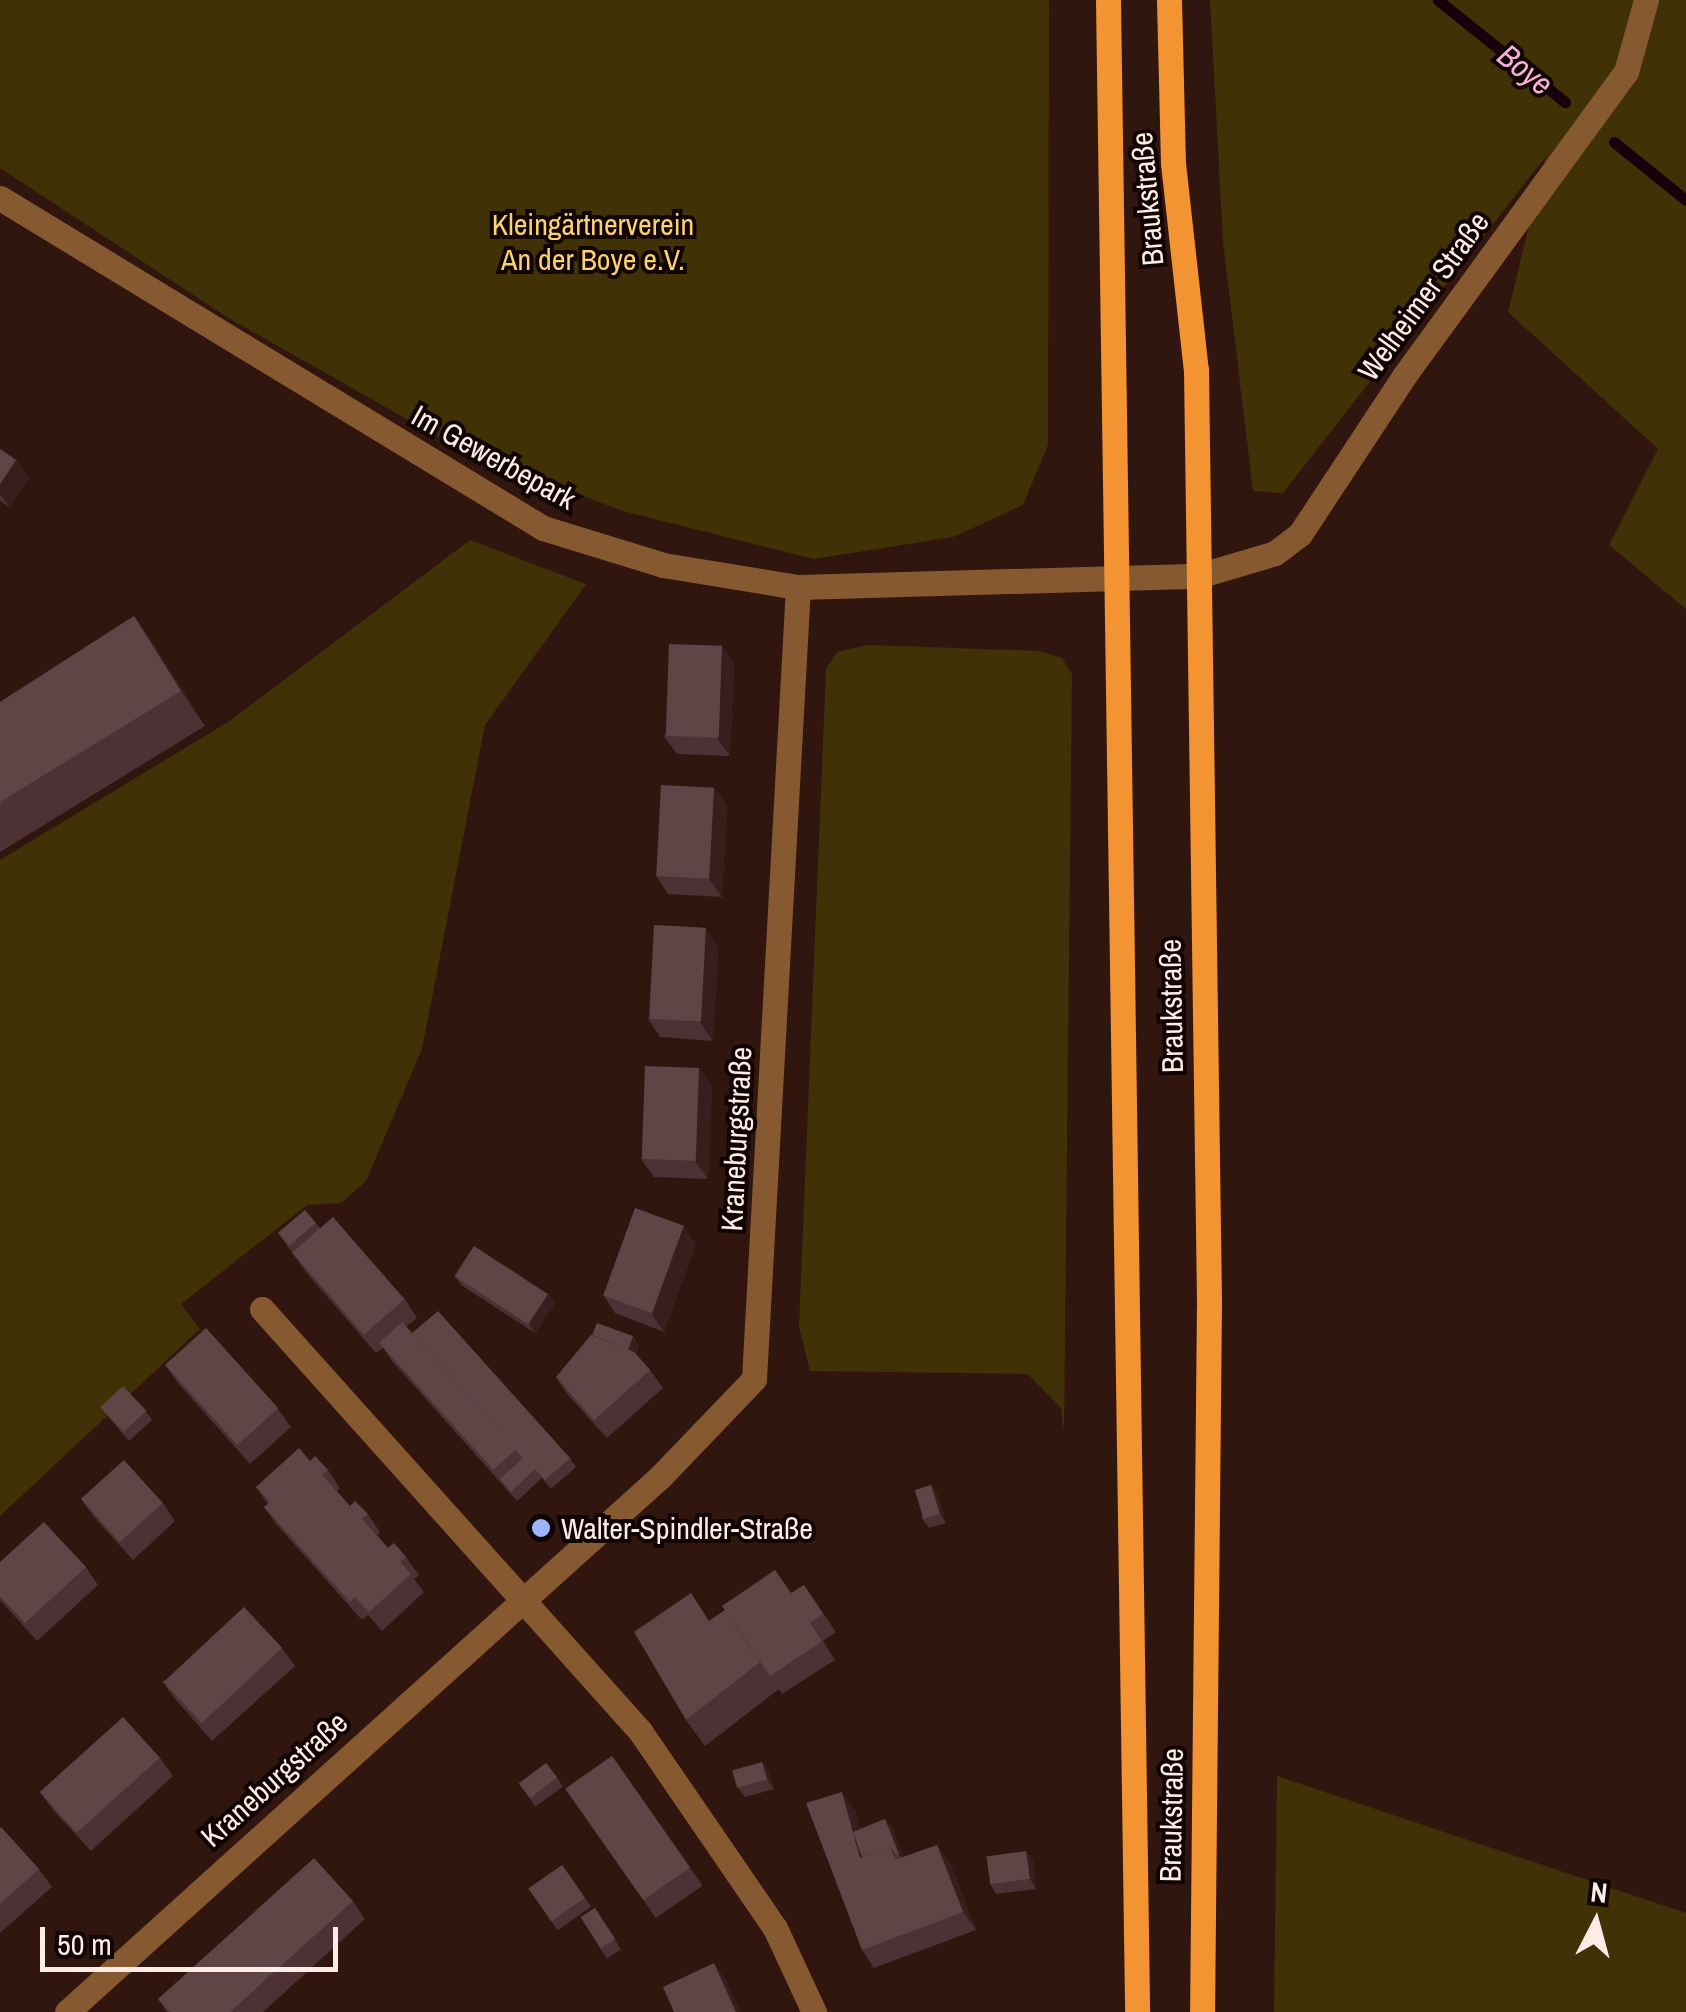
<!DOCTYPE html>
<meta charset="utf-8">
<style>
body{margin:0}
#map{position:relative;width:1686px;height:2012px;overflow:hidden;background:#30160f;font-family:"Archivo Narrow",sans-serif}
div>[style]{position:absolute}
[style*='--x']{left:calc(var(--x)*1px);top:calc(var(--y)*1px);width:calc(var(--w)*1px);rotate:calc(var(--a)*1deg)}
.green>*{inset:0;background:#413106}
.stream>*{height:11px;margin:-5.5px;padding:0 5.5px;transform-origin:5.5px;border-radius:5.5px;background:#16000b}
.minor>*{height:25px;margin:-12.5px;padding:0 12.5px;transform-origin:12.5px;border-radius:12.5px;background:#875930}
.tertiary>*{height:25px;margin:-12.5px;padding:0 12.5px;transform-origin:12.5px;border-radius:12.5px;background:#875930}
.primary>*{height:25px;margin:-12.5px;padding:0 12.5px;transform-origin:12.5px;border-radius:12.5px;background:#f39331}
.wall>*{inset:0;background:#4d3134;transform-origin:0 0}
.shaded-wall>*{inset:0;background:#3a1e1d}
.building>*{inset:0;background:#604547;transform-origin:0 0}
.dots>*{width:28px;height:28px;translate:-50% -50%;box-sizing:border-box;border:5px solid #100503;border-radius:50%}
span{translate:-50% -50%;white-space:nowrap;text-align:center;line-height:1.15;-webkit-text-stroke:8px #100503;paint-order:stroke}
.street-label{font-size:30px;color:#ffece6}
.park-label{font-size:30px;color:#fbd171}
.poi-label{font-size:30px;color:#ffece6}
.left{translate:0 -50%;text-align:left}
.water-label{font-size:32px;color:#f4b0d6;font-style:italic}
.north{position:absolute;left:1546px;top:1872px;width:100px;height:100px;-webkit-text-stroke:8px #100503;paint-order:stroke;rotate:6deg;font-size:28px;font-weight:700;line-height:40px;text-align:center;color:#ffece6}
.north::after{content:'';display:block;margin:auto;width:35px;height:45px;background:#ffece6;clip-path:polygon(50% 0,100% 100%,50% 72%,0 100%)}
.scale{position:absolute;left:40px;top:1927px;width:298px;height:45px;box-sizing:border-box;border:5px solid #ffece6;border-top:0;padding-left:12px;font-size:30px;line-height:35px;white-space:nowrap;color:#ffece6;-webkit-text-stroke:8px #100503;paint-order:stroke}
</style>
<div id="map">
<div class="green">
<i style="clip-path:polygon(0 0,1049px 0,1048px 445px,1023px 505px,953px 537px,814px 559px,623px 511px,461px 450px,230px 319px,0 168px)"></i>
<i style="clip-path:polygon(1210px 0,1686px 0,1686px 609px,1609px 545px,1658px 449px,1508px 312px,1546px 156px,1283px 493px,1253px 491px,1223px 242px)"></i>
<i style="clip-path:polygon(470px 540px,586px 584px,485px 725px,422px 1049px,366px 1181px,341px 1203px,307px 1205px,181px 1304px,200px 1329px,0 1516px,0 860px,228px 722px)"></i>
<i style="clip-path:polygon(867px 645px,1039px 651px,1062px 658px,1072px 674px,1064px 1431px,1061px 1408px,1028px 1374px,810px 1371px,799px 1326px,826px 669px,837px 652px)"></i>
<i style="clip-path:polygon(1277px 1776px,1686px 1913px,1686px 2012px,1274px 2012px)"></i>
</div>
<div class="stream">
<i style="--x:1438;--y:0;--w:163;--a:38.8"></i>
<i style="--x:1614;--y:142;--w:92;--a:38.9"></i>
</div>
<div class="minor">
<i style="--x:1198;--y:576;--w:80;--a:-16.6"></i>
<i style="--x:1275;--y:553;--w:31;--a:-37"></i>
<i style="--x:1300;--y:534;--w:189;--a:-56.6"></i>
<i style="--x:1404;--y:376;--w:376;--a:-53.9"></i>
<i style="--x:1626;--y:72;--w:75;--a:-74.5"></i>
<i style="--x:262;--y:1309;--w:567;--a:48.15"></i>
<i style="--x:640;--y:1731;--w:239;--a:55.6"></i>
<i style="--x:775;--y:1928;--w:93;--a:65.1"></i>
</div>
<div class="tertiary">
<i style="--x:0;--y:198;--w:635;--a:31.29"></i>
<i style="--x:543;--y:528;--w:126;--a:17.1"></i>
<i style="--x:663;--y:565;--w:137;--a:9.3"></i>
<i style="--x:798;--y:587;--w:400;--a:-1.6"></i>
<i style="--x:67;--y:2012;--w:799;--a:-42.06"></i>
<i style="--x:660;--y:1477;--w:136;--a:-46.2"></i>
<i style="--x:754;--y:1379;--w:793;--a:-86.82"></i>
</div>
<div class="primary">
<i style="--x:1108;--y:0;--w:2012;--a:89.17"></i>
<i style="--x:1169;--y:0;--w:163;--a:88.6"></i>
<i style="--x:1173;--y:163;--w:208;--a:83.7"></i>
<i style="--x:1196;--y:370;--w:932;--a:89.2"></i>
<i style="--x:1209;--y:1302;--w:710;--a:90.56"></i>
</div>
<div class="wall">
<i style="clip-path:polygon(0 449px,16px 460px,29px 478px,10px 507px,0 501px)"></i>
<i style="clip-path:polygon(134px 616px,158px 651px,205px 726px,0 852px,0 702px)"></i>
<i style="clip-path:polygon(722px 646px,734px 664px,730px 756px,677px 754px,664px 736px)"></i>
<i style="clip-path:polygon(714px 788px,727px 806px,722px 897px,668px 894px,656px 876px)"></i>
<i style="clip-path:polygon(718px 946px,713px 1041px,660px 1037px,648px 1019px)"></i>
<i style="clip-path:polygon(699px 1068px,712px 1086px,708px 1179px,654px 1177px,641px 1159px)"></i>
<i style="clip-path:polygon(316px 1223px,320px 1228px,405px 1299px,417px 1318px,406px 1327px,412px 1333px,570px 1458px,576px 1467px,551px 1489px,542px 1478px,517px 1501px,392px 1361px,383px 1348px,376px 1353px,305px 1271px,278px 1233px)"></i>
<i style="clip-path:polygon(696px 1244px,664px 1332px,615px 1313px,603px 1295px)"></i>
<i style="clip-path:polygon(455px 1276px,548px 1294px,555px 1303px,535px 1333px,461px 1285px)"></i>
<i style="clip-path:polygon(633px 1336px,639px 1346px,636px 1354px,650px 1370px,663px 1388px,607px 1438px,568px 1395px,556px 1377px)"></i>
<i style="clip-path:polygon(165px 1365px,278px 1409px,291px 1427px,250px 1464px,178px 1383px)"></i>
<i style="clip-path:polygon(100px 1407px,146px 1411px,152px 1420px,129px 1441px)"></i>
<i style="clip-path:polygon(310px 1461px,328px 1470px,340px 1488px,337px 1491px,350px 1506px,368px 1514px,380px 1532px,377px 1535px,388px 1548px,406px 1557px,419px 1575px,414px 1579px,424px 1592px,382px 1631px,368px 1615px,362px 1620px,277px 1525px,264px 1507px,268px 1504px,256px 1487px)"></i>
<i style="clip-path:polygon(931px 1485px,937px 1494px,946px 1523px,929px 1528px,922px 1519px)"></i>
<i style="clip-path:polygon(81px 1499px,163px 1503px,175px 1521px,133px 1560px,94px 1517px)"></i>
<i style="clip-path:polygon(0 1562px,86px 1567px,98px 1585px,37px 1641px,0 1600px)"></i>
<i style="clip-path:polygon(804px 1585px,836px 1632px,823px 1641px,835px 1660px,782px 1694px,779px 1689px,705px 1746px,686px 1720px,791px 1593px)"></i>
<i style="clip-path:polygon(282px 1648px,295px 1666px,212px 1741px,175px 1699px,162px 1681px)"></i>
<i style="left:612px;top:1756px;width:158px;height:57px;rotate:55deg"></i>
<i style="clip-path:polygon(160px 1758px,173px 1776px,91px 1851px,53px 1810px,40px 1792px)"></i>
<i style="clip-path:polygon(762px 1762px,768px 1771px,774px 1789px,745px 1797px,738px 1788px)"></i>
<i style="left:546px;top:1763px;width:29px;height:34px;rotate:54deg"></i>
<i style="clip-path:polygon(855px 1810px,860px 1829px,885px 1819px,892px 1828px,903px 1857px,937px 1845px,950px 1863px,976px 1930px,874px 1968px,862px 1950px)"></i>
<i style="clip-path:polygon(0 1829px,39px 1869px,52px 1887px,0 1933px)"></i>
<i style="clip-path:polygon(1026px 1851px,1033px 1860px,1036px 1889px,996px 1894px,990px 1884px)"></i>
<i style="left:562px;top:1865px;width:51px;height:41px;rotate:55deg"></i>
<i style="clip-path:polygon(353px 1901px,365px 1919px,263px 2012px,167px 2012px,158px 1999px)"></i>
<i style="left:595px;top:1908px;width:49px;height:17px;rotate:58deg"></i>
</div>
<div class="shaded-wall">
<i style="clip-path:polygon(16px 460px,29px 478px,10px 507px,0 494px,0 484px)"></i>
<i style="clip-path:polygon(134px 616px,158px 651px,205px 726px,181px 691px)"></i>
<i style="clip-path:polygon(722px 646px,734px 664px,730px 756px,717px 738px)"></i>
<i style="clip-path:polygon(714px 788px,727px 806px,722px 897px,709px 879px)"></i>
<i style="clip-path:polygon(706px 928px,718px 946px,713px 1041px,700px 1022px)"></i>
<i style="clip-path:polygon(699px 1068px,712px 1086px,708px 1179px,695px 1161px)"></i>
<i style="clip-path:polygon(684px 1226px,696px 1244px,664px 1332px,651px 1313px)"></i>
<i style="clip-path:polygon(548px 1294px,555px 1303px,535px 1333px,529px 1324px)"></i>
<i style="clip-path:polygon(633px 1336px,639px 1346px,632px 1365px,625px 1356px)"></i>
<i style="clip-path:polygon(931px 1485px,937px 1494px,946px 1523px,940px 1514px)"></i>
<i style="clip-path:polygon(762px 1762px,768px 1771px,774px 1789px,767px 1779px)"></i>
<i style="clip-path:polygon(842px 1792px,855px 1810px,870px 1865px,860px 1858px)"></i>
<i style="clip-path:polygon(885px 1819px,892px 1828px,906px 1864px,899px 1855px)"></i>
<i style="clip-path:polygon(937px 1845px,950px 1863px,976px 1930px,963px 1912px)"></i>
<i style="clip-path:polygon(1026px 1851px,1033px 1860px,1036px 1889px,1030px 1879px)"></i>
<i style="clip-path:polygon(714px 1963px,727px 1982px,741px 2012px,736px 2012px)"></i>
</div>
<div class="building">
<i style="clip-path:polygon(0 449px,16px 460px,0 484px)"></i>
<i style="clip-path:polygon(134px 616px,181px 691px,0 802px,0 702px)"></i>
<i style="left:669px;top:644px;width:53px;height:92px;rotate:2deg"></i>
<i style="left:661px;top:785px;width:53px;height:91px;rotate:3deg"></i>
<i style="left:654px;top:925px;width:52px;height:94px;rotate:3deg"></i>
<i style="left:645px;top:1066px;width:54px;height:93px;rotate:2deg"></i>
<i style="left:635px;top:1208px;width:52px;height:93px;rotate:20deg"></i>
<i style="left:305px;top:1210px;width:17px;height:35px;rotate:50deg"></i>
<i style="left:333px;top:1217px;width:109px;height:54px;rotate:49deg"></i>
<i style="left:474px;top:1246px;width:88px;height:36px;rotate:33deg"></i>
<i style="clip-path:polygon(438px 1311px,570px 1458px,545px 1480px,535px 1469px,511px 1492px,500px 1479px,523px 1458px,515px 1450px,516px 1449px,412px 1333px)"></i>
<i style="left:402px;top:1322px;width:171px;height:31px;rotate:48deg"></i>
<i style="clip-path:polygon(597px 1323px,633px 1336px,628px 1350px,592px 1335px)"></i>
<i style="left:206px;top:1328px;width:108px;height:55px;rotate:48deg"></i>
<i style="clip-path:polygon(591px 1335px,634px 1352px,650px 1370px,594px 1420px,556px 1377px)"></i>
<i style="left:123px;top:1386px;width:34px;height:31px;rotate:47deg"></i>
<i style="clip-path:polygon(299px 1448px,310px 1461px,315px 1456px,328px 1470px,322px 1475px,350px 1506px,355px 1501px,368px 1514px,362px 1519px,388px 1548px,394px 1543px,406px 1557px,400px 1562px,411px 1574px,369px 1612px,355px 1597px,350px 1602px,264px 1507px,270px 1502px,256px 1487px)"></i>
<i style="left:124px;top:1460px;width:58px;height:58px;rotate:48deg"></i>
<i style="left:931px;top:1485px;width:30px;height:17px;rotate:73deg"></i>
<i style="clip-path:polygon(44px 1522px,86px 1567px,25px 1623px,0 1596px,0 1562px)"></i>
<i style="clip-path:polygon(775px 1570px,791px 1593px,804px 1585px,823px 1614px,810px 1623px,822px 1641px,770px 1676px,722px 1606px)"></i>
<i style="clip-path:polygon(691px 1593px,709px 1621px,725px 1610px,760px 1662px,686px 1720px,634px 1632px)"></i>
<i style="left:244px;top:1607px;width:56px;height:110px;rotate:47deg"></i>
<i style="left:123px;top:1717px;width:55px;height:112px;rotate:48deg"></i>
<i style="left:612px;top:1756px;width:136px;height:57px;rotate:55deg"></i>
<i style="left:762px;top:1762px;width:18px;height:31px;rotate:74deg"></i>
<i style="left:546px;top:1763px;width:18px;height:34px;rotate:52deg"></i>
<i style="clip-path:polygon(842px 1792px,860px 1858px,890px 1846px,895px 1860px,937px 1845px,963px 1912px,862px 1950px,806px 1803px)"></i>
<i style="clip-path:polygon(885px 1819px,899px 1855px,897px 1855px,890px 1846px,862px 1857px,853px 1832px)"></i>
<i style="clip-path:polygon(1px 1827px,39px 1869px,0 1904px,0 1829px)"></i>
<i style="left:1026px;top:1851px;width:28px;height:40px;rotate:82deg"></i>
<i style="clip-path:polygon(314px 1858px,353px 1901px,230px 2012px,170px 2012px,158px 1999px)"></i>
<i style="left:562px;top:1865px;width:40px;height:41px;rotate:55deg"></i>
<i style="left:595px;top:1908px;width:37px;height:17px;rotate:57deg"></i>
<i style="clip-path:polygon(714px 1963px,736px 2012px,674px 2012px,663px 1987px)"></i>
</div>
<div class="dots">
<i style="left:541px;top:1528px;background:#9bb4fd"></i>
</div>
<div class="street-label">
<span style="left:1147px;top:199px;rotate:-95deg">Braukstraße</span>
<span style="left:1423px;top:296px;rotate:-54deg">Welheimer Straße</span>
<span style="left:494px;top:457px;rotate:29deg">Im Gewerbepark</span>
<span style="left:1171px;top:1006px;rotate:-91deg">Braukstraße</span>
<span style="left:736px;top:1139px;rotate:-87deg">Kraneburgstraße</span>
<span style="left:274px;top:1779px;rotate:-42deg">Kraneburgstraße</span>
<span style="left:1171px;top:1815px;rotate:-89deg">Braukstraße</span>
</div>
<div class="park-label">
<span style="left:593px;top:241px">Kleingärtnerverein<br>An der Boye e.V.</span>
</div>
<div class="poi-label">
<span class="left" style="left:561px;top:1528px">Walter-Spindler-Straße</span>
</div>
<div class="water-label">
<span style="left:1525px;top:70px;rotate:39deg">Boye</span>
</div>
<div class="north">N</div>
<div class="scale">50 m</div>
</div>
